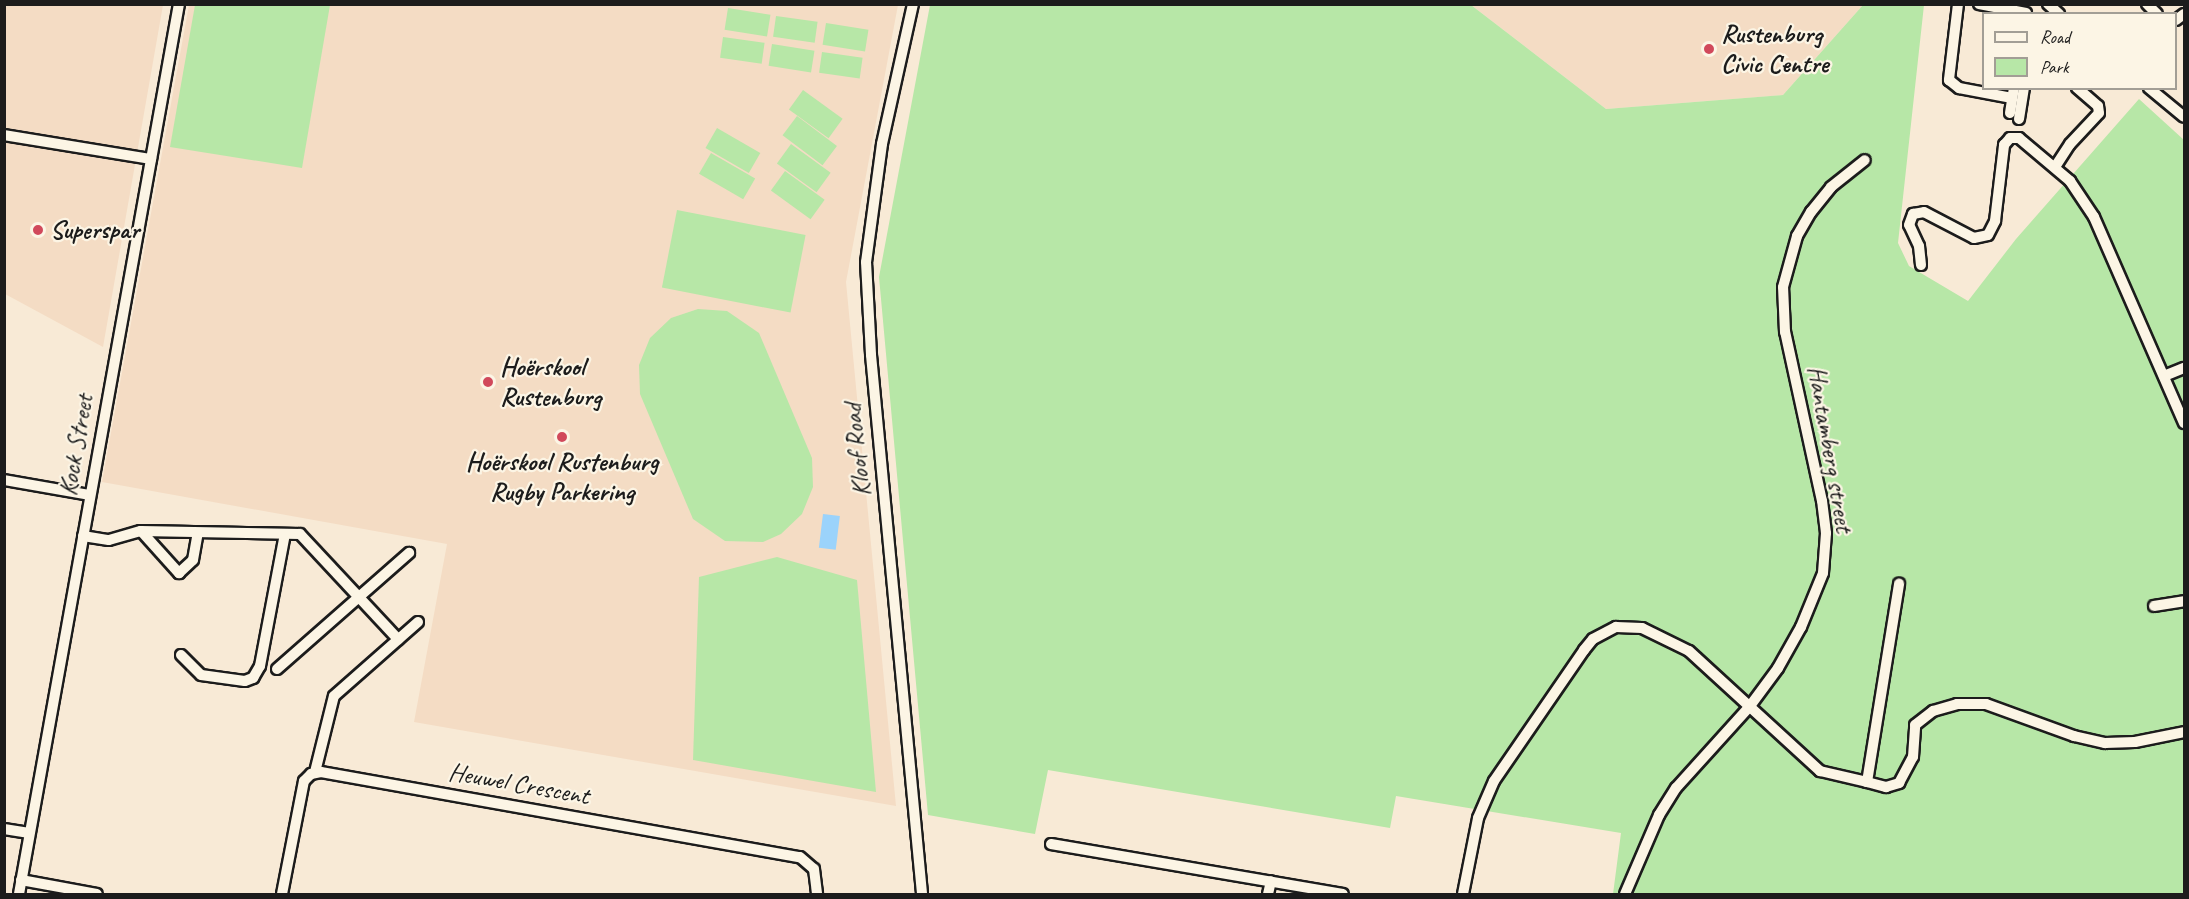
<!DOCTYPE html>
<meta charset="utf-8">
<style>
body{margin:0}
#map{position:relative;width:2189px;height:899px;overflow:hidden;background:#f8ead6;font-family:Caveat,sans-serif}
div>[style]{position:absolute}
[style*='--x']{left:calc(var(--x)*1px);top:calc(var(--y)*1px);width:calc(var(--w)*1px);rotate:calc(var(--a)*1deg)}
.built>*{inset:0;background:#f4dcc4}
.green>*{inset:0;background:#b7e7a7;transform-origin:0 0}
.water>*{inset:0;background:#9bd3fb;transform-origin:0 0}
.roads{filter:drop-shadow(2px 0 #1c1c1c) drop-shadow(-2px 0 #1c1c1c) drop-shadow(0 2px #1c1c1c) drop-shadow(0 -2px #1c1c1c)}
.minor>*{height:10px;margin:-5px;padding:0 5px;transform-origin:5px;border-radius:5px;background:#fcf5e5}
.dots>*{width:16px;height:16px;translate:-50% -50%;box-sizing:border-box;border:3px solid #fcf5e5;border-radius:50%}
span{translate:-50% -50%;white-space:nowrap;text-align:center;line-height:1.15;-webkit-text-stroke:4.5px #fcf5e5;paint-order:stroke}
.poi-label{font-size:26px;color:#1c1c1c;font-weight:700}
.left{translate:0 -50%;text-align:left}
.street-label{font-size:26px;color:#1c1c1c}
.frame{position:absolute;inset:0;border:6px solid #1c1c1c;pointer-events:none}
.legend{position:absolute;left:1982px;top:12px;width:195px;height:78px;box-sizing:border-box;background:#fcf5e5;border:2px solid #a29e95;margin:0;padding:8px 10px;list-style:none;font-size:18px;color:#1c1c1c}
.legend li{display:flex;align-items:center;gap:12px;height:30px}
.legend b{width:30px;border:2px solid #a29e95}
</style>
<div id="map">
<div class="built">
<i style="clip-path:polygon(4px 5px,163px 5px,103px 347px,5px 294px)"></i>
<i style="clip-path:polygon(189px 5px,898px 5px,846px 282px,896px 806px,414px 722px,447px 544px,102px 482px)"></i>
<i style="clip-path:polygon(1471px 5px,1863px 5px,1783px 95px,1606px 109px)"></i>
</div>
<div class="green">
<i style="clip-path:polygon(195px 5px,330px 5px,302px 168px,170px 147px)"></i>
<i style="clip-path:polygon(930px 5px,1471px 5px,1606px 109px,1783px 95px,1863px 5px,1924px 5px,1898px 243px,1909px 266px,1968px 301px,2016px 239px,2139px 99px,2184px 140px,2184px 894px,1613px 894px,1621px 833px,1396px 796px,1390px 828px,1048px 770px,1035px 834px,928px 815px,879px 277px)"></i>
<i style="left:728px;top:8px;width:43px;height:22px;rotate:9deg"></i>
<i style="left:776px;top:16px;width:42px;height:21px;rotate:8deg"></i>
<i style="left:826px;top:23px;width:43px;height:22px;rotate:9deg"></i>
<i style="left:723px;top:37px;width:42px;height:21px;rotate:8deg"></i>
<i style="left:772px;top:44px;width:43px;height:22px;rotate:9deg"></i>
<i style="left:822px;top:52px;width:41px;height:21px;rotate:8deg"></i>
<i style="left:803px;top:90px;width:49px;height:24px;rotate:36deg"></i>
<i style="left:797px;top:116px;width:50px;height:24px;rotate:37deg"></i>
<i style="left:717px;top:128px;width:50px;height:23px;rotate:30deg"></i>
<i style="left:791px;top:144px;width:49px;height:24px;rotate:36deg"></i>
<i style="left:711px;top:153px;width:51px;height:24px;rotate:30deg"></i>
<i style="left:785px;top:171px;width:49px;height:24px;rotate:36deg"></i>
<i style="left:677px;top:210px;width:131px;height:79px;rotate:11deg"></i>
<i style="clip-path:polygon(698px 309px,727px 311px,759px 333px,812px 458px,813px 487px,802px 514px,781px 534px,763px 542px,725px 541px,693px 519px,640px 394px,639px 365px,650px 338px,671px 318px)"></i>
<i style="clip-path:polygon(777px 557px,857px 580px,876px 792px,693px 760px,699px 577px)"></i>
</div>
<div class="water">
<i style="left:823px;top:514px;width:17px;height:34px;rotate:7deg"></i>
</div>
<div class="roads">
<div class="minor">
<i style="--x:913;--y:4;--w:143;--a:102.5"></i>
<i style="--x:882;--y:144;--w:119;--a:97.7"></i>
<i style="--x:866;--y:262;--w:93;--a:86.9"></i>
<i style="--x:871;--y:355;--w:541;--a:84.59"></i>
<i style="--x:1958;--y:4;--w:77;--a:96.8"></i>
<i style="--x:1949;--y:80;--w:13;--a:39"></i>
<i style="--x:1959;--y:88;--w:54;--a:10.7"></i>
<i style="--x:1979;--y:4;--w:48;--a:10.8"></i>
<i style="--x:2048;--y:4;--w:15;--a:42"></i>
<i style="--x:2147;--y:4;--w:14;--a:45"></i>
<i style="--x:2176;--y:20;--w:10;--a:-37"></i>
<i style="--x:2149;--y:88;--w:45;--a:39.6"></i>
<i style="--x:2010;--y:113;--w:25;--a:-81"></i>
<i style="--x:2019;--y:119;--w:31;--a:-81"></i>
<i style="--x:4;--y:135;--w:149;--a:9.3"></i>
<i style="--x:2055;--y:167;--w:27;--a:-57"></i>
<i style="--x:2070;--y:144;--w:42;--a:-46.9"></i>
<i style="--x:2099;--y:113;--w:7;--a:-98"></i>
<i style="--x:2098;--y:106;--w:28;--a:-139"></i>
<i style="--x:1921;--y:265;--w:19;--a:-96"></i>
<i style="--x:1919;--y:246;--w:23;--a:-115"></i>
<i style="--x:1909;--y:225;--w:12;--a:-70"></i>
<i style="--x:1913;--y:214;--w:11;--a:-10"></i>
<i style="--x:1924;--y:212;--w:56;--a:27.5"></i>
<i style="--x:1974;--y:238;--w:14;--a:-12"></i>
<i style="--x:1988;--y:235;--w:16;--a:-63"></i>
<i style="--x:1995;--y:221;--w:77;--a:-83.2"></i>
<i style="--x:2004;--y:145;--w:9;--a:-49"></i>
<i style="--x:2010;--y:138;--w:9;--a:0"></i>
<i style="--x:2019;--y:138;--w:67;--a:40.1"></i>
<i style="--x:2070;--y:181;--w:43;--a:56.3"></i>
<i style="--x:2094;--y:217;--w:225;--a:66.4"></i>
<i style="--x:2164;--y:376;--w:22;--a:-22"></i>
<i style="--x:4;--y:480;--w:87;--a:9.9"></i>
<i style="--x:141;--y:531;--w:57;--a:47.9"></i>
<i style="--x:179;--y:573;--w:19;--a:-43"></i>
<i style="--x:193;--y:560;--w:27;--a:-80"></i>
<i style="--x:83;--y:536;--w:26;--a:9"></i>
<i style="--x:109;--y:540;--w:33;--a:-16"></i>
<i style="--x:141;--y:531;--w:159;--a:1.1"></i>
<i style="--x:300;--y:534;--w:144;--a:47"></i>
<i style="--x:2154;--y:606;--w:30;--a:-9"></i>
<i style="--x:181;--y:655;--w:28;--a:45"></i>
<i style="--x:201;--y:675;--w:44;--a:7.8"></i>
<i style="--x:245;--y:681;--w:9;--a:-21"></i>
<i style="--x:253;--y:678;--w:14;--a:-60"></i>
<i style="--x:260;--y:666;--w:134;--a:-79.3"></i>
<i style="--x:277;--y:669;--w:176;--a:-41.3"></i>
<i style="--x:315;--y:772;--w:78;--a:-76"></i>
<i style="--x:334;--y:696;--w:112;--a:-41.4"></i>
<i style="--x:1867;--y:782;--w:20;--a:15"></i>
<i style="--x:1886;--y:787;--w:14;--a:-17"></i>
<i style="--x:1899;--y:783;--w:30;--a:-62"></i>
<i style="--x:1913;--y:757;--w:32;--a:-86"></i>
<i style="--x:1915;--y:725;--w:23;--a:-38"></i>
<i style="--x:1933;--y:711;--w:25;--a:-16"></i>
<i style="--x:1957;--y:704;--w:29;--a:0"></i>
<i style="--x:1986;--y:704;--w:94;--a:20"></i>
<i style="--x:2074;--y:736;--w:32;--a:13"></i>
<i style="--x:2105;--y:743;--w:30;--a:-2"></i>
<i style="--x:2135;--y:742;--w:50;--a:-11.5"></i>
<i style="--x:4;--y:829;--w:24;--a:9"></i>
<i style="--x:1051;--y:844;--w:296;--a:9.7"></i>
<i style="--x:21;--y:880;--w:77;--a:10.4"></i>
<i style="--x:19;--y:894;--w:904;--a:-79.81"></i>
<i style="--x:282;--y:894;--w:115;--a:-79"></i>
<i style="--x:304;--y:781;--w:10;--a:-45"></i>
<i style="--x:311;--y:774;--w:10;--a:-11"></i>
<i style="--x:321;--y:772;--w:486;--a:10.1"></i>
<i style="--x:800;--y:857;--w:18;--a:41"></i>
<i style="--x:814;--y:869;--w:25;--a:83"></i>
<i style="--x:1268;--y:894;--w:13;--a:-77"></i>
<i style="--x:1463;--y:894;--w:77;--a:-78.8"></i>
<i style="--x:1478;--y:818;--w:40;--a:-66.6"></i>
<i style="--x:1494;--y:781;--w:159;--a:-55.5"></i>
<i style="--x:1584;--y:650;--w:14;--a:-51"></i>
<i style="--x:1593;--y:639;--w:26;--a:-28"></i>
<i style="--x:1616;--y:627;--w:26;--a:2"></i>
<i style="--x:1642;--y:628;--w:52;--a:26.1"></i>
<i style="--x:1689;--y:651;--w:178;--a:42.5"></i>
<i style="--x:1820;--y:771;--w:48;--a:13.2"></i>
<i style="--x:1867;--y:782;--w:201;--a:-80.8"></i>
<i style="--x:1625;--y:894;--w:86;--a:-66.7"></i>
<i style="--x:1659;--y:815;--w:32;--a:-58"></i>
<i style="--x:1676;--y:788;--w:110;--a:-47.9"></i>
<i style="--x:1750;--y:706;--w:47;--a:-53.6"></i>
<i style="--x:1778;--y:668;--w:47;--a:-60.7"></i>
<i style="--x:1801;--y:627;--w:58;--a:-67.8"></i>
<i style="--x:1823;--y:573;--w:40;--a:-85.7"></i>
<i style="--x:1826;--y:533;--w:32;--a:-97"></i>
<i style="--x:1822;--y:501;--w:173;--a:-102.3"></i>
<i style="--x:1785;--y:332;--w:45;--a:-92.5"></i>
<i style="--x:1783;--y:287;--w:53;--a:-74.6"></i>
<i style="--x:1797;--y:236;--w:28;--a:-60"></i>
<i style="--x:1811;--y:212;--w:32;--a:-51"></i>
<i style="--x:1831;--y:187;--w:43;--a:-38.5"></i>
</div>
</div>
<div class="dots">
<i style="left:1709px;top:49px;background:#d1495b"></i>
<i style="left:38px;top:230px;background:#d1495b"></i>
<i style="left:488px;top:382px;background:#d1495b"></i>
<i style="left:562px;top:437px;background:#d1495b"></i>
</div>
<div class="poi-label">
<span class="left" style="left:1721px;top:49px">Rustenburg<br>Civic Centre</span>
<span class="left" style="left:50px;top:230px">Superspar</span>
<span class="left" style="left:500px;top:382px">Hoërskool<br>Rustenburg</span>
<span style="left:562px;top:477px">Hoërskool Rustenburg<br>Rugby Parkering</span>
</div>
<div class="street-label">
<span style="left:76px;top:445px;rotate:-80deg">Kock Street</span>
<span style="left:1830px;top:449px;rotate:80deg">Hantamberg street</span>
<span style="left:857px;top:450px;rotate:-96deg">Kloof Road</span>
<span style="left:519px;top:784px;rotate:10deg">Heuwel Crescent</span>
</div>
<div class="frame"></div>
<ul class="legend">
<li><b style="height:8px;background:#fcf5e5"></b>Road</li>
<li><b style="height:16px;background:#b7e7a7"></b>Park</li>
</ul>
</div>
